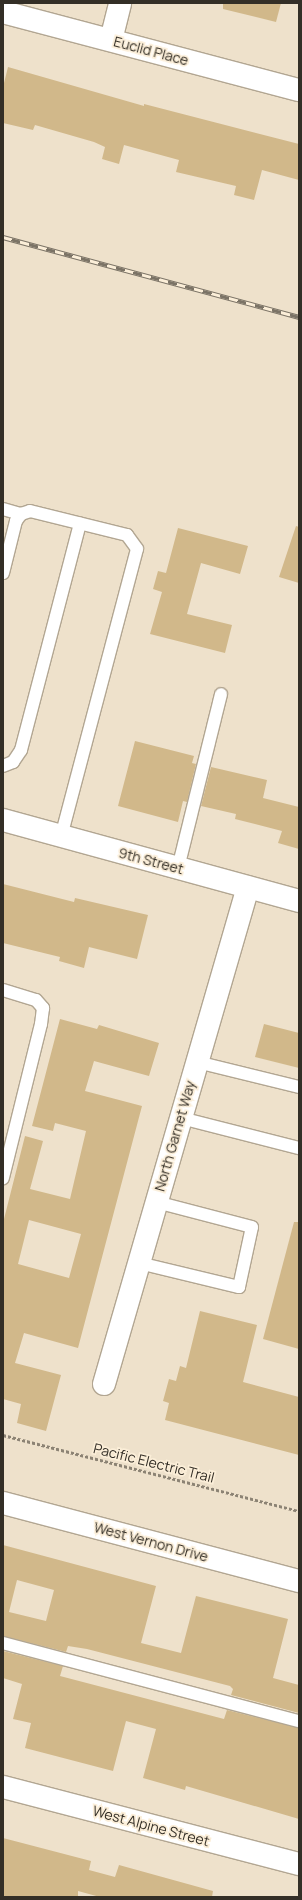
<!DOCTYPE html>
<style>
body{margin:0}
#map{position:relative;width:302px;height:1900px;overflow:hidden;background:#eee1cb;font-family:Manrope,sans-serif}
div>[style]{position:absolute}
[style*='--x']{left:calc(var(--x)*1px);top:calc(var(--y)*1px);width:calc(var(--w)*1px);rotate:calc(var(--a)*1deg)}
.building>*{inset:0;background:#d1b88a}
.path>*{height:2.5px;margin-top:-1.25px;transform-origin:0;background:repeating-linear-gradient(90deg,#8c8374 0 3px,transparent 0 5px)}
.roads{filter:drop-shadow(1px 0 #b2a692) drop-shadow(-1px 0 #b2a692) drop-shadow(0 1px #b2a692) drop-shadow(0 -1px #b2a692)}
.service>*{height:12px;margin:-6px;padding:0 6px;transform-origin:6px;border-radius:6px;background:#fff}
.minor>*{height:22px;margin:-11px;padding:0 11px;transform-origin:11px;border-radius:11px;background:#fff}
.tertiary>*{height:22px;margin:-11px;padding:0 11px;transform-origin:11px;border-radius:11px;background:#fff}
.rail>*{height:4.5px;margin-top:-2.25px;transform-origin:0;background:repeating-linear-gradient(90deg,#fbeed8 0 9px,#7b7366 0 18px);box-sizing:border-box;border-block:1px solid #7b7366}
span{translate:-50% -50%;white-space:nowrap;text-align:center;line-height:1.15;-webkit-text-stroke:3.5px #fbeed8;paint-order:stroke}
.street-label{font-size:14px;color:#332e26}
.frame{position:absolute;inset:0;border:4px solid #332e26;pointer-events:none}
</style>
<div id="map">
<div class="building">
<i style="clip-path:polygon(223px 3px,281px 3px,276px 22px,223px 9px)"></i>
<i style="clip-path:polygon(8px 67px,144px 106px,144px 104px,299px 144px,299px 180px,262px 170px,254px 200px,234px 195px,236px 186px,176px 172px,179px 160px,124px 145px,119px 164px,102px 159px,105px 147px,94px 142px,35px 125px,33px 130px,3px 123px,3px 87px)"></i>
<i style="clip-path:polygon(296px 526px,299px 527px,299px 583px,279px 577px)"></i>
<i style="clip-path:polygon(178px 528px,248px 546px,240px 574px,201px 563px,187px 614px,232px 625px,225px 653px,150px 634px,162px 592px,153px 589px,158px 571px,166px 573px)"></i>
<i style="clip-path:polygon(135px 741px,194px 756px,192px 763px,196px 764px,187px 802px,183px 801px,178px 822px,118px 806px)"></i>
<i style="clip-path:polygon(211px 767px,267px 780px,263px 798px,299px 807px,299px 849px,278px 843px,282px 831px,235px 819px,236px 814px,201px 806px)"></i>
<i style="clip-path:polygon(3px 884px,74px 902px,75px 898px,148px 915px,137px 959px,89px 947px,84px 968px,59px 961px,60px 957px,3px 943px)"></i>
<i style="clip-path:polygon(evenodd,60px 1019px,97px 1029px,99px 1025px,159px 1043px,149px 1076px,94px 1061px,85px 1091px,142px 1106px,78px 1348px,24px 1333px,15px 1363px,61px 1375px,46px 1431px,17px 1423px,21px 1404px,3px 1399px,3px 1223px,25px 1136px,43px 1141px,30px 1189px,70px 1199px,86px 1131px,55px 1123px,53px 1131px,32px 1126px,60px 1019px,29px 1220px,81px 1234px,69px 1278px,18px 1264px,29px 1220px)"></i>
<i style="clip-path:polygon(264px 1024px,299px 1033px,299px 1068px,255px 1057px)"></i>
<i style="clip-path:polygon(294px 1222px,299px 1222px,299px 1349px,263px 1339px)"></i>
<i style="clip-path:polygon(200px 1311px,257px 1325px,243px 1382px,299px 1397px,299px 1455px,165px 1420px,169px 1403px,163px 1401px,169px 1379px,176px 1381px,180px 1366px,186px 1368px)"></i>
<i style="clip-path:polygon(evenodd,3px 1545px,156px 1586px,141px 1643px,181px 1653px,196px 1596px,288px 1619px,273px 1678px,299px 1685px,299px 1713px,231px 1695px,233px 1689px,230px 1686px,87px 1649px,68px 1646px,66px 1652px,3px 1636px,3px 1545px,17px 1580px,54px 1590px,46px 1621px,9px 1612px,17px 1580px)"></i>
<i style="clip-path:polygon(3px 1651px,63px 1666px,60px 1676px,224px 1719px,227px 1710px,299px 1728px,299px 1819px,186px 1786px,185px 1790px,143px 1778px,156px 1729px,126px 1721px,113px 1771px,25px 1748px,31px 1723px,13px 1719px,22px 1684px,3px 1678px)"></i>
<i style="clip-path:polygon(3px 1838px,91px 1861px,89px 1870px,115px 1877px,119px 1865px,213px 1891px,212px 1897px,100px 1897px,78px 1891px,78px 1897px,3px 1897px)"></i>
</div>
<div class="path">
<i style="--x:3;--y:1435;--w:306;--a:14.4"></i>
</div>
<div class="roads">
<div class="service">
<i style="--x:3;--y:509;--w:19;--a:16"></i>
<i style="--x:3;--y:573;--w:54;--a:-76"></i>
<i style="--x:16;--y:521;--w:9;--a:-54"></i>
<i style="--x:21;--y:514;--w:9;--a:-18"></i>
<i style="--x:30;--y:511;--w:100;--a:13.9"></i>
<i style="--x:127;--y:535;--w:17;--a:54"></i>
<i style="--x:137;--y:549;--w:297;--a:104.8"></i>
<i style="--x:3;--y:766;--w:11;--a:-22"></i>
<i style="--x:13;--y:762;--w:14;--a:-56"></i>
<i style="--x:21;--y:750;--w:234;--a:-75.4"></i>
<i style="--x:178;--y:868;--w:179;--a:-76.1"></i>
<i style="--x:3;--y:990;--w:34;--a:17"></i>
<i style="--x:36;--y:1000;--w:11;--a:49"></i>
<i style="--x:43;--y:1008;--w:16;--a:97"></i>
<i style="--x:41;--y:1024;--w:159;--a:103.9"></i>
<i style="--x:197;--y:1062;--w:105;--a:13.8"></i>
<i style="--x:181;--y:1118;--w:122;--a:14.3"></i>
<i style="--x:139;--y:1263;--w:103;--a:13.5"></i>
<i style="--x:239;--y:1287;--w:61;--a:-77.8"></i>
<i style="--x:252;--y:1227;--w:99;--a:-165.4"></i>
<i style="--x:3;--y:1643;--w:306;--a:14.8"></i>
</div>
<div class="minor">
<i style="--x:3;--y:12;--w:306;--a:14.8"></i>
<i style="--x:111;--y:40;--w:38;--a:-76"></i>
<i style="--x:104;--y:1384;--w:517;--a:-73.84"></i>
<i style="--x:3;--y:1503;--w:306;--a:14.8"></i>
<i style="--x:3;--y:1787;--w:306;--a:14.6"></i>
</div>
<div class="tertiary">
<i style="--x:3;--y:820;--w:307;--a:15.3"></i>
</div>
</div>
<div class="rail">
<i style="--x:3;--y:237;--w:307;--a:15.1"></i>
</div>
<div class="street-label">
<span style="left:151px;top:51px;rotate:15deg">Euclid Place</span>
<span style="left:151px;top:861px;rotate:15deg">9th Street</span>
<span style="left:175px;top:1136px;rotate:-74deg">North Garnet Way</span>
<span style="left:154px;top:1463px;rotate:14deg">Pacific Electric Trail</span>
<span style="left:151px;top:1542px;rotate:15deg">West Vernon Drive</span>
<span style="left:151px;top:1826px;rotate:15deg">West Alpine Street</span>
</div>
<div class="frame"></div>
</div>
